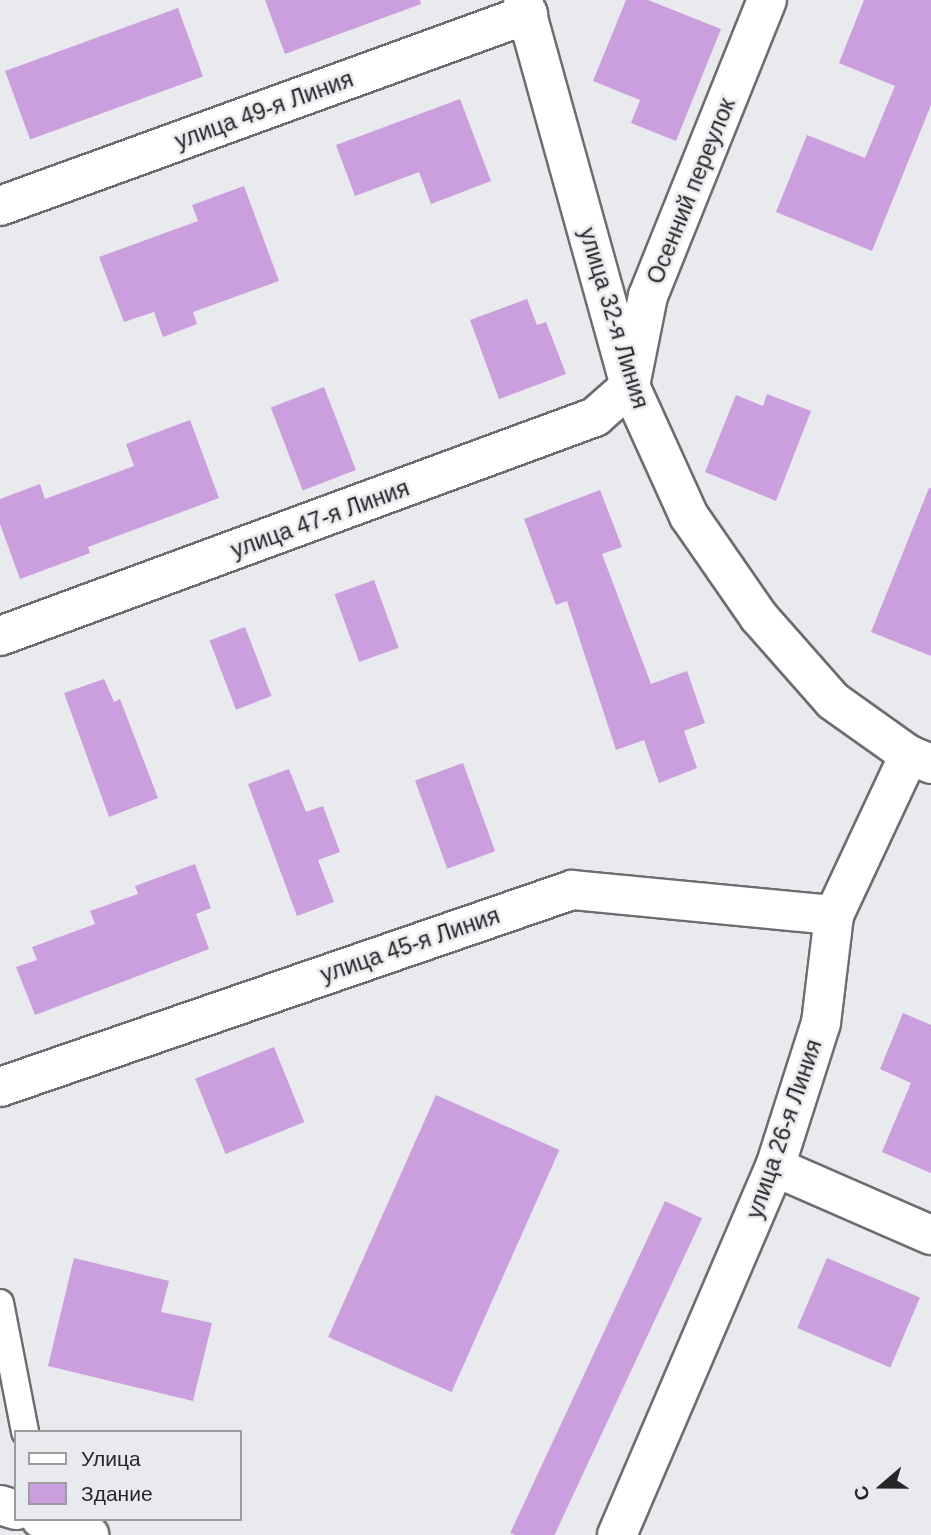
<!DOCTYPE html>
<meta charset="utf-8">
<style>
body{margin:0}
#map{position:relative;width:931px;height:1535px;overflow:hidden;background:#e8eaed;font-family:Helvetica,sans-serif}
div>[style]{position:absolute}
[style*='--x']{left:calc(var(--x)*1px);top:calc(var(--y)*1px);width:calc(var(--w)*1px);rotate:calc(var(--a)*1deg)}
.building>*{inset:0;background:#cb9ede;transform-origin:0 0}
.roads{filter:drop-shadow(2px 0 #6c6d70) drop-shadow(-2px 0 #6c6d70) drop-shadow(0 2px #6c6d70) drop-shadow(0 -2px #6c6d70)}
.lane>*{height:26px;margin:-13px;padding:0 13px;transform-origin:13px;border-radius:13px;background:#fff}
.street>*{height:38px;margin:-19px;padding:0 19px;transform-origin:19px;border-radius:19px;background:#fff}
.secondary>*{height:38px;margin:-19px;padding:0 19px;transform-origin:19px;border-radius:19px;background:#fff}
span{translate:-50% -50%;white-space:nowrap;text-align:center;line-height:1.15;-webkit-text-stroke:5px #e8eaed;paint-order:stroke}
.street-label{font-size:23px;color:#262728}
.legend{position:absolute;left:14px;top:1430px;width:228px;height:91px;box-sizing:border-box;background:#e8eaed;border:2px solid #9a9c9e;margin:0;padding:9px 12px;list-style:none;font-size:21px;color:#262728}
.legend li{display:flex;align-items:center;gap:14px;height:35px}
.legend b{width:35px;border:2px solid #9a9c9e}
.north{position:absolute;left:847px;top:1451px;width:70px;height:70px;-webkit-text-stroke:5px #e8eaed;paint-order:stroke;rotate:250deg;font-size:19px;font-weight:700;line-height:28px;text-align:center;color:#262728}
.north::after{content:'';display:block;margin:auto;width:24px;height:32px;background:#262728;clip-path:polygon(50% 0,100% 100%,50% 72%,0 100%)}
</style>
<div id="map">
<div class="building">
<i style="clip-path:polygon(265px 0,420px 0,421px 4px,285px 54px)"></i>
<i style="clip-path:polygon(626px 0,648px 0,721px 29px,676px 141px,631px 123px,640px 100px,593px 81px)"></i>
<i style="clip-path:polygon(864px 0,931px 0,931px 105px,872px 251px,776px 212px,807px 135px,865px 158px,895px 86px,839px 63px)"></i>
<i style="left:178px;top:8px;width:73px;height:184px;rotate:70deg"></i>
<i style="clip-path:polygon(460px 99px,491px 181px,431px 204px,419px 172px,355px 196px,336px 145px)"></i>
<i style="clip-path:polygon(244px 186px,279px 281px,193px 312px,197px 324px,163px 337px,154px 312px,124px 322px,99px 257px,198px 221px,192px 205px)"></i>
<i style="clip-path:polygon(527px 299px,537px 325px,546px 322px,566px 374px,499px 399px,470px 320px)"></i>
<i style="left:324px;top:387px;width:89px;height:57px;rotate:69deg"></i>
<i style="clip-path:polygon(767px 394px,811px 411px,776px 501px,705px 472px,736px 395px,763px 406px)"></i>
<i style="clip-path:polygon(190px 420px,219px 498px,88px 547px,90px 553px,20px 579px,0 524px,0 499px,40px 484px,45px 499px,134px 466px,126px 444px)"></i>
<i style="clip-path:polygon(929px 488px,931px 488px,931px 656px,871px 632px)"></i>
<i style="clip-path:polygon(600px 490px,622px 547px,602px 554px,651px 684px,687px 671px,705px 723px,684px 731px,697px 768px,659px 783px,644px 740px,616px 750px,567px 601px,556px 605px,524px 519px)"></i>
<i style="left:374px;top:580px;width:72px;height:42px;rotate:70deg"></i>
<i style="left:245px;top:627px;width:74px;height:38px;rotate:69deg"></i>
<i style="clip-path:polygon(104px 679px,114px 702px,120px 699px,158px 798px,109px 817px,64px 693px)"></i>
<i style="left:463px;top:763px;width:94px;height:51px;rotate:70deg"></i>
<i style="clip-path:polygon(289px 769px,306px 812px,323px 806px,340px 852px,318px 860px,334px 902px,297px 916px,248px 784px)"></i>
<i style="clip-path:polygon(195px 864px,211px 908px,196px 914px,209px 949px,35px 1015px,16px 967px,37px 960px,32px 947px,95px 924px,90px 911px,138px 894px,135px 886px)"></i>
<i style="clip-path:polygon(903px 1013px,931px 1025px,931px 1173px,882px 1152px,911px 1083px,880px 1069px)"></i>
<i style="left:274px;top:1047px;width:81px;height:85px;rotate:68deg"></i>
<i style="left:436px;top:1095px;width:135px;height:265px;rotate:24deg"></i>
<i style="left:665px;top:1201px;width:41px;height:366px;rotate:25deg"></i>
<i style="clip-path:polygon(74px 1258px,169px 1281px,161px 1312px,212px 1323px,193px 1401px,48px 1366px)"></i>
<i style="left:827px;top:1258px;width:101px;height:76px;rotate:23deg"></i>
</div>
<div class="roads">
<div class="lane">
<i style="--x:0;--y:1303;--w:131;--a:79"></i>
</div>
<div class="street">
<i style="--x:523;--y:0;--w:401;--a:74.5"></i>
<i style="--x:630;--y:386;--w:143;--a:65.6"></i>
<i style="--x:689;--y:516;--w:123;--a:55.3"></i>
<i style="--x:759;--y:617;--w:112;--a:48.6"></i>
<i style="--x:833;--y:701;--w:93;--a:35.4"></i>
<i style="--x:909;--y:755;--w:24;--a:22"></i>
<i style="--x:0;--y:206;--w:562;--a:-19.98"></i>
<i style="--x:0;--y:636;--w:634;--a:-20.21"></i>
<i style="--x:595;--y:417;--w:47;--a:-41.5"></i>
<i style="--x:630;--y:386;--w:92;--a:-78.7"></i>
<i style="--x:648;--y:296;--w:319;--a:-68.1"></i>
<i style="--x:0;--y:1087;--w:605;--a:-19"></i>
<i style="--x:572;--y:890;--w:263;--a:5.5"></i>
<i style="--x:775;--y:1167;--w:170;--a:23.6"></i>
<i style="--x:617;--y:1535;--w:400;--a:-66.8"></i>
<i style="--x:775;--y:1167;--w:151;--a:-72.3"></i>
<i style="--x:821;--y:1023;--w:109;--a:-83.1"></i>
<i style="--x:834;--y:915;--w:177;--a:-64.9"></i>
</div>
<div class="secondary">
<i style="--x:0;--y:1505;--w:17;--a:17"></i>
<i style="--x:41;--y:1519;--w:51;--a:18.4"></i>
</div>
</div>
<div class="street-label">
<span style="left:264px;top:110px;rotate:-20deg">улица 49-я Линия</span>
<span style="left:691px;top:191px;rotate:-68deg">Осенний переулок</span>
<span style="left:614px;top:318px;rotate:73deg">улица 32-я Линия</span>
<span style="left:320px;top:519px;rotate:-20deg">улица 47-я Линия</span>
<span style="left:410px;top:945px;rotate:-19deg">улица 45-я Линия</span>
<span style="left:784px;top:1129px;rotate:-71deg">улица 26-я Линия</span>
</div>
<ul class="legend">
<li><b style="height:9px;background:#fff"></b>Улица</li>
<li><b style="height:19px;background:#cb9ede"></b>Здание</li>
</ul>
<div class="north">С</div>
</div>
